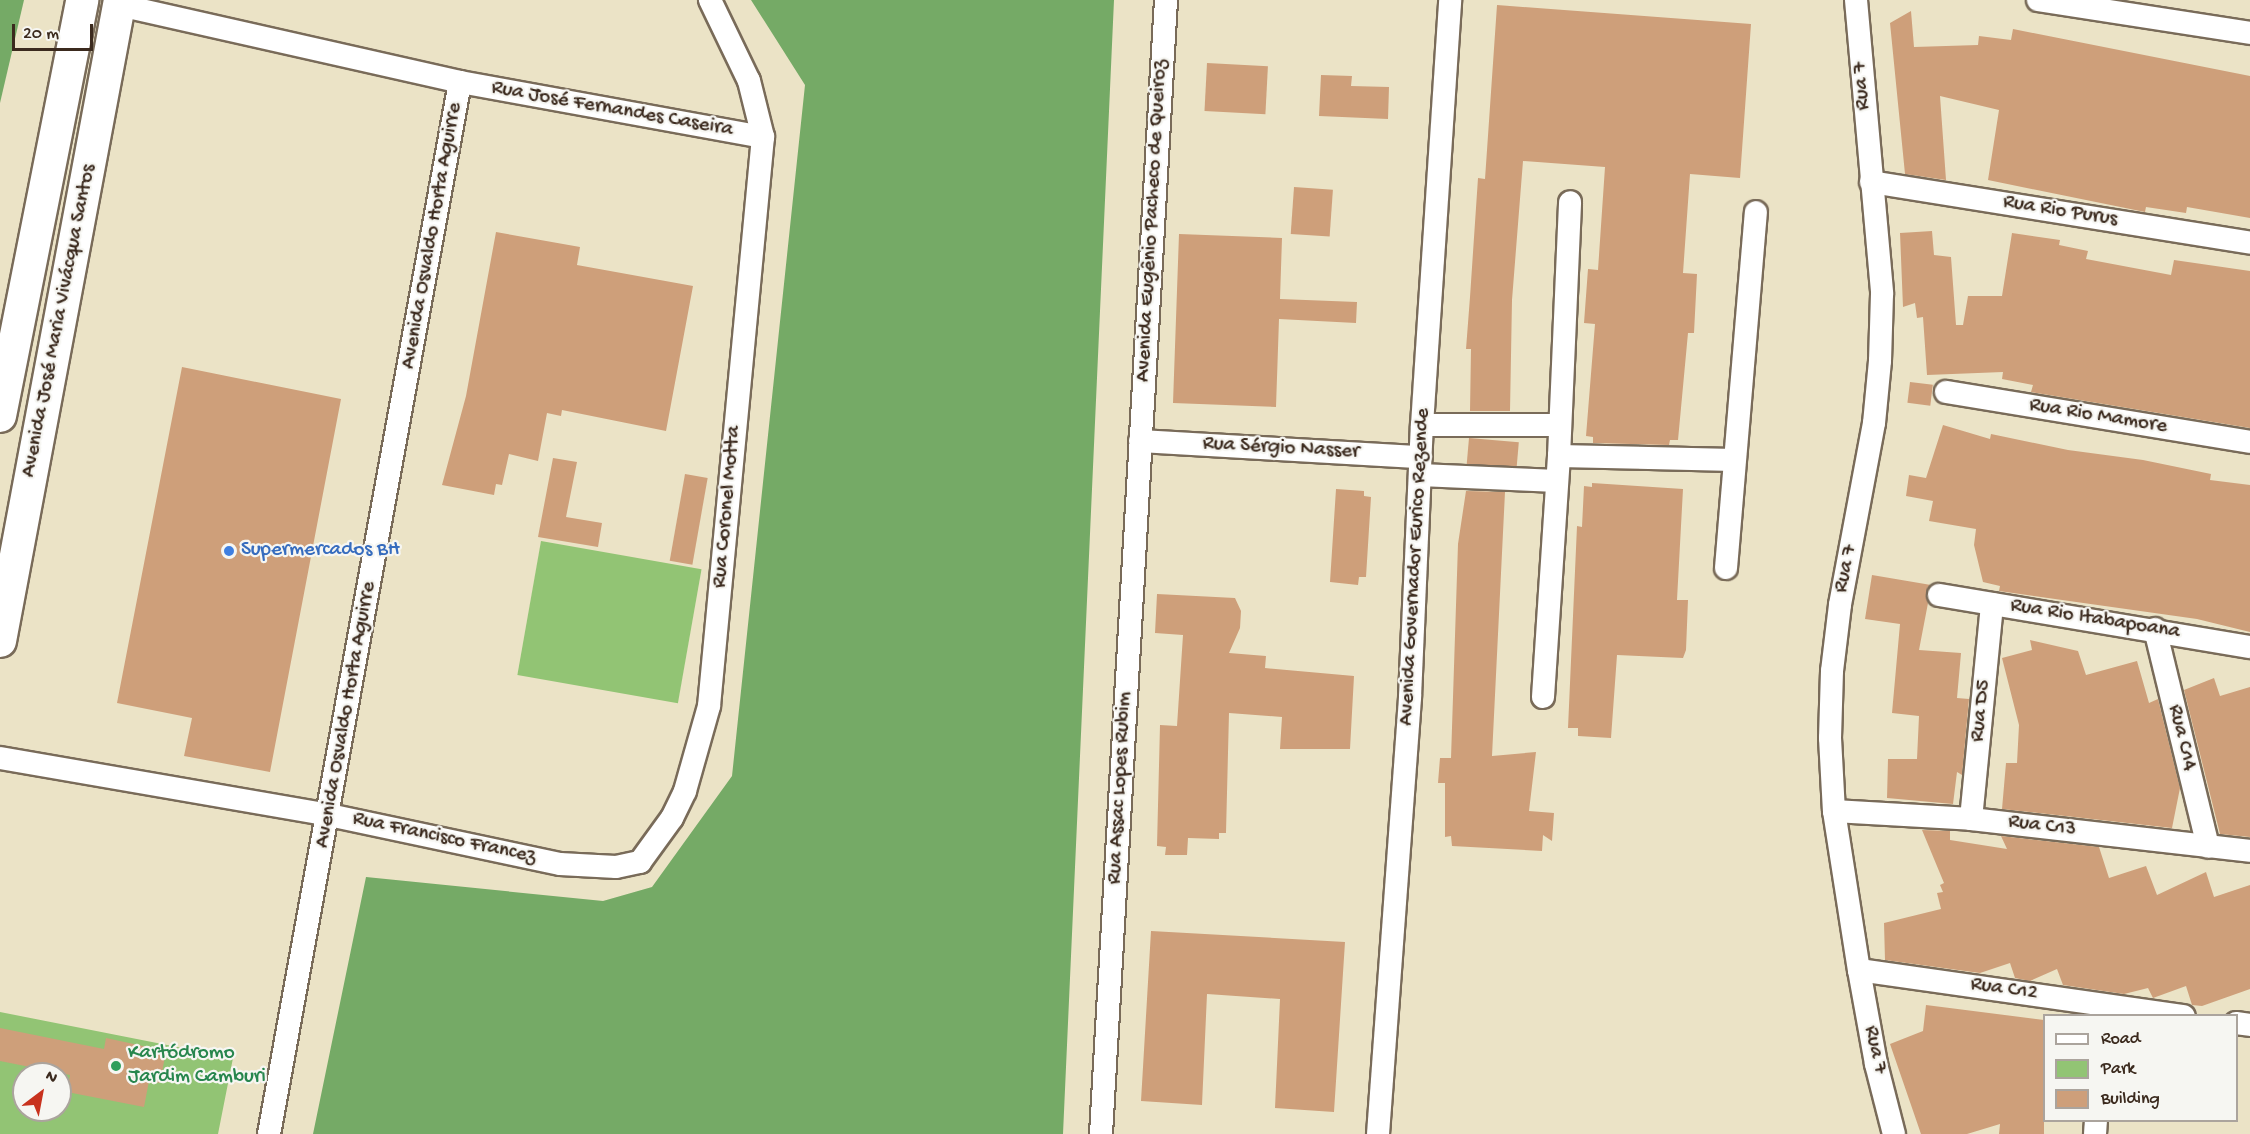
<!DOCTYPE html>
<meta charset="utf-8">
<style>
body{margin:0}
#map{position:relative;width:2250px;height:1134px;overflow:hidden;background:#ebe3c6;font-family:"Gochi Hand",sans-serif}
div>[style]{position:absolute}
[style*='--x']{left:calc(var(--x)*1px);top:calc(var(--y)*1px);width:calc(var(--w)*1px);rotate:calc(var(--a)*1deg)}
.green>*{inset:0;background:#92c474;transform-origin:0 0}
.forest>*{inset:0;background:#75aa66}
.building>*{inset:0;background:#ce9f7a;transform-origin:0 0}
.roads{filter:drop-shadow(2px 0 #796b59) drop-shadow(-2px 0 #796b59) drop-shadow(0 2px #796b59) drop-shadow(0 -2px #796b59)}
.minor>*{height:22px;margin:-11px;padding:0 11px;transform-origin:11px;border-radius:11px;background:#fff}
.secondary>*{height:32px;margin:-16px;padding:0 16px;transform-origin:16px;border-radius:16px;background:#fff}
.dots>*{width:16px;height:16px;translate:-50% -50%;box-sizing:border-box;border:3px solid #f6f6f2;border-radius:50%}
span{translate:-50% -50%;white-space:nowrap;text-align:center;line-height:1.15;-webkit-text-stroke:4.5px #f6f6f2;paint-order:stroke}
.street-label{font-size:21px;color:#3b2a1e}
.shop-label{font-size:21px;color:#366cbe}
.left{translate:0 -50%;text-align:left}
.leisure-label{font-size:21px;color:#27864d}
.legend{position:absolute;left:2043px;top:1014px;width:195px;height:108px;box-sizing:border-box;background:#f6f6f2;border:2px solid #aba49d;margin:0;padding:8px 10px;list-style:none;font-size:18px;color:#3b2a1e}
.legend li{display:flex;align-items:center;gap:12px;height:30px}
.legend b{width:30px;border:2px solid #aba49d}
.north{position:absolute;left:12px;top:1062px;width:60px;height:60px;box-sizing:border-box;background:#f6f6f2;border:2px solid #aba49d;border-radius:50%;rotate:32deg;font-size:16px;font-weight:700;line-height:24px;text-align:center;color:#3b2a1e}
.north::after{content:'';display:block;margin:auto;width:21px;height:27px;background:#c8321e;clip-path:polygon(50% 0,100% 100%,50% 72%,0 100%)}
.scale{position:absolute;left:12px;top:24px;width:81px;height:27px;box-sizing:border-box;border:3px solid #3b2a1e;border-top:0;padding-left:8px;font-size:18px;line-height:21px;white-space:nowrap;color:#3b2a1e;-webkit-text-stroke:4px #f6f6f2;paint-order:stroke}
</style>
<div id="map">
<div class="green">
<i style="left:541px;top:541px;width:163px;height:136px;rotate:10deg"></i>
<i style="clip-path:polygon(evenodd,0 1012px,233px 1058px,218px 1134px,0 1134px,0 1012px,24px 1074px,60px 1074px,60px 1110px,24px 1110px,24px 1074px)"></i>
</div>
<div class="forest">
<i style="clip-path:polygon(0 0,24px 0,0 103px)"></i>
<i style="clip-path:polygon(751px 0,1114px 0,1063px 1134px,313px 1134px,366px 877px,603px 901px,652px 887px,732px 776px,805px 85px)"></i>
</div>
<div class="building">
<i style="clip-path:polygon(1497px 5px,1751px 24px,1740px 178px,1690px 174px,1683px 273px,1697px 274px,1694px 333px,1688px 333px,1678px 440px,1670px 440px,1669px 445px,1593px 443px,1593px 437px,1586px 436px,1595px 324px,1584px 323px,1588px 269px,1598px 270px,1605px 167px,1523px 161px,1512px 300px,1510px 411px,1470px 411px,1471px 349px,1466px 349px,1470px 297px,1478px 178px,1485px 179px)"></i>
<i style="clip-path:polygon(1911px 11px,1914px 47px,1978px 45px,1979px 36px,2011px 40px,2013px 29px,2250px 76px,2250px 218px,2187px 207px,2186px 213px,2146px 207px,2145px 212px,1988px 180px,1999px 110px,1940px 96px,1946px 180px,1905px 174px,1890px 23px)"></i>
<i style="left:1207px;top:63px;width:61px;height:48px;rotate:3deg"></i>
<i style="clip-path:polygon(1321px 75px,1352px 76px,1351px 86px,1389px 87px,1388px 119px,1319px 116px)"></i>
<i style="left:1294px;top:187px;width:39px;height:47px;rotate:4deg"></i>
<i style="clip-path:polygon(1932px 231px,1934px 255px,1951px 257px,1956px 325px,1963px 325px,1968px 296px,2002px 296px,2012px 233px,2060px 240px,2059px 245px,2088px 251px,2086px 259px,2171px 275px,2174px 260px,2250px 271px,2250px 428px,2031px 392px,2033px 385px,2002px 379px,2003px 372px,1927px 375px,1923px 317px,1917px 318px,1915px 303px,1903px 307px,1900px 233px)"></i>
<i style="clip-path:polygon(496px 232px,580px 247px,577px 265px,693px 286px,666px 431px,562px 410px,561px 416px,547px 413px,538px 461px,509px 454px,502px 485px,496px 484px,494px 495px,442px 485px,466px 396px)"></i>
<i style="clip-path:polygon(1179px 234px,1282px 238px,1280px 299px,1357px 302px,1356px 323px,1279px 319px,1276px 407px,1173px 403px)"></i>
<i style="clip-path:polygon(182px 367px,341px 399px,270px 772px,184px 756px,192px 718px,117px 703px)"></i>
<i style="left:1910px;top:382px;width:23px;height:21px;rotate:7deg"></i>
<i style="clip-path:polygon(1943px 425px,1990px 439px,1991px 434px,2068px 450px,2143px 460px,2211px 474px,2210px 480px,2250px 485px,2250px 632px,2197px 619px,1999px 591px,2000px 586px,1983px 582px,1974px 545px,1976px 529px,1929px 521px,1933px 501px,1906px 496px,1909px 475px,1926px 478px)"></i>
<i style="left:1469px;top:438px;width:50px;height:26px;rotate:5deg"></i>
<i style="clip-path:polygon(553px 458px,577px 462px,566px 517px,602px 523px,598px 547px,538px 537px)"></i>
<i style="left:685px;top:474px;width:23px;height:88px;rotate:10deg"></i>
<i style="clip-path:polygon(1592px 483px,1683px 489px,1677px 600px,1688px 600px,1686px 650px,1683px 658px,1617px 655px,1611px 738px,1578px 736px,1578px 728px,1568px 728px,1577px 526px,1582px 527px,1584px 486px,1592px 487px)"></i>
<i style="clip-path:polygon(1336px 489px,1364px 491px,1364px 496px,1371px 497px,1366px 577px,1359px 577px,1358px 585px,1330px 582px)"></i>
<i style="clip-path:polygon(1466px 491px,1505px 492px,1492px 756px,1536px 752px,1529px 811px,1554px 813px,1552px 841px,1543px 835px,1542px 851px,1452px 846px,1451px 836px,1445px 837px,1445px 783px,1438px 783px,1440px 758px,1451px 758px,1458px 544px)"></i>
<i style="clip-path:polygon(1872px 575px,1931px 585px,1926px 592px,1928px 603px,1919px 650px,1961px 653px,1957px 698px,1969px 699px,1962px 775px,1957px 772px,1953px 804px,1887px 798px,1888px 759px,1917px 759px,1919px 716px,1892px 713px,1900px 624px,1865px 619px)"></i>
<i style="clip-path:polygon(1157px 594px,1235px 598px,1241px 611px,1240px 628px,1229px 653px,1266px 656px,1265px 668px,1354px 676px,1350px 749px,1280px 749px,1282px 717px,1229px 713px,1226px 833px,1219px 833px,1219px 839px,1188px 838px,1187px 855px,1165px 855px,1166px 847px,1157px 846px,1160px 725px,1177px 726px,1183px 635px,1155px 633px)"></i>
<i style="clip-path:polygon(2030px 640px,2078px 651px,2086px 675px,2137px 661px,2149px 703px,2158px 699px,2180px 788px,2172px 828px,2002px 809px,2006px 763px,2017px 763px,2019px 725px,2002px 658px,2032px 650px)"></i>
<i style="clip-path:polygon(2214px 678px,2220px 696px,2250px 687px,2250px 837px,2220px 834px,2184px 690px)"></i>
<i style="clip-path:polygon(1922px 830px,1950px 831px,1950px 840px,2007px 849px,2001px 836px,2099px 847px,2109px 878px,2146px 866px,2157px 895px,2206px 872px,2214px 897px,2250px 885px,2250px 989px,2202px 1006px,2192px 1005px,2186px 986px,2153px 998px,2148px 988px,2124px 994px,2063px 985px,2057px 969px,2030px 981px,2015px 978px,2010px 963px,1980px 973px,1885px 960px,1884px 923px,1941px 909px,1937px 893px,1943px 892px,1940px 885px,1944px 883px)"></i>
<i style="clip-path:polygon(1151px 931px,1345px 942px,1334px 1112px,1275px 1108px,1280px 999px,1207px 994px,1202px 1105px,1141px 1101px)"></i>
<i style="clip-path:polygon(1926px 1005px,2044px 1020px,2044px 1134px,1999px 1134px,2000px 1124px,1967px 1134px,1921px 1134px,1890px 1044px,1923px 1031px)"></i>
<i style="clip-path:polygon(0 1028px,104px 1049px,106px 1038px,166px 1051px,160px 1083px,149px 1081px,144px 1107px,67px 1092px,70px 1075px,0 1061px)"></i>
</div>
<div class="roads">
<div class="minor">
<i style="--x:1856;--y:0;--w:295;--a:84.9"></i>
<i style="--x:1882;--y:294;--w:67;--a:91.7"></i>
<i style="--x:1880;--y:361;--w:62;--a:95.5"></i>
<i style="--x:1874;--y:423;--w:185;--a:100.6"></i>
<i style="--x:1840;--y:605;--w:66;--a:96.9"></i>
<i style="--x:1832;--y:671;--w:67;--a:91.7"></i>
<i style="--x:1830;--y:738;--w:73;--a:86.9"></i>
<i style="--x:1834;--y:811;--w:161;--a:81.1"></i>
<i style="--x:1859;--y:970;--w:96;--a:79.7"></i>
<i style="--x:1876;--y:1064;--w:72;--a:75.6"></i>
<i style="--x:2038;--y:0;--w:215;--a:8.8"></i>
<i style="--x:119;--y:5;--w:350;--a:12.7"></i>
<i style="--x:460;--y:82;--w:308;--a:10.3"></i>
<i style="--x:1871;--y:182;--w:384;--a:9.1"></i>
<i style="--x:1946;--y:392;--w:308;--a:9.3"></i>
<i style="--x:1422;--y:425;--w:138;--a:0"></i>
<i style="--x:1140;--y:441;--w:281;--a:3.3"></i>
<i style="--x:1559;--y:456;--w:175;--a:1.3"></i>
<i style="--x:1420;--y:475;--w:137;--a:2.5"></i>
<i style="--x:1726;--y:568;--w:357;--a:-85.2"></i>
<i style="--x:1939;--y:595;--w:315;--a:9.5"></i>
<i style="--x:2155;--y:629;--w:224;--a:76.3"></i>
<i style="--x:1543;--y:697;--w:242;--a:-86.2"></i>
<i style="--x:1559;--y:456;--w:254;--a:-87.5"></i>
<i style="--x:0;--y:758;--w:334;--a:9.8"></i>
<i style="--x:329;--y:815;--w:236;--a:12"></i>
<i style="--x:560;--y:864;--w:56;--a:3.1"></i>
<i style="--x:616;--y:867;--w:25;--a:-12"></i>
<i style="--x:640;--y:862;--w:54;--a:-54"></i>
<i style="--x:672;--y:818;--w:30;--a:-64"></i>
<i style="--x:685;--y:791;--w:88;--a:-74.2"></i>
<i style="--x:709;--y:706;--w:572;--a:-84.58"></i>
<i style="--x:763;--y:137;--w:58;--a:-104"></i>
<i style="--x:749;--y:81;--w:90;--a:-115.7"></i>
<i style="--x:1834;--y:811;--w:137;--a:3.3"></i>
<i style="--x:1971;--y:819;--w:281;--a:6.5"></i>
<i style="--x:1971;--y:819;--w:216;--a:-84.4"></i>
<i style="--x:1859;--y:970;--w:328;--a:8.1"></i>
<i style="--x:2236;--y:1023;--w:14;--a:8"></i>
<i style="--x:269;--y:1134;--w:1069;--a:-79.71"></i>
<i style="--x:1101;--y:1134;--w:1136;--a:-86.72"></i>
<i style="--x:1378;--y:1134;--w:438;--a:-85.8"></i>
<i style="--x:1410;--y:697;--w:272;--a:-87.5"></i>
<i style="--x:1422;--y:425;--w:426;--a:-86.2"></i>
<i style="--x:2095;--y:1134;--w:14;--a:-86"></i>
</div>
<div class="secondary">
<i style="--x:0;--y:416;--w:424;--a:-78.8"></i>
<i style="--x:0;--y:641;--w:652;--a:-79.4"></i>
</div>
</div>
<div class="dots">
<i style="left:229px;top:551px;background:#3f7fe0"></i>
<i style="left:116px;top:1066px;background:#2e9e5b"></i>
</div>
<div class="street-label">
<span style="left:1863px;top:86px;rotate:-94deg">Rua 7</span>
<span style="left:612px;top:110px;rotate:10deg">Rua José Fernandes Caseira</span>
<span style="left:2060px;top:212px;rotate:9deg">Rua Rio Purus</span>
<span style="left:1153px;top:221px;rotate:-87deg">Avenida Eugênio Pacheco de Queiroz</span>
<span style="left:433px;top:236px;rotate:-80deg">Avenida Osvaldo Horta Aguirre</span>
<span style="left:60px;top:321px;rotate:-79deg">Avenida José Maria Vivácqua Santos</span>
<span style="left:2098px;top:417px;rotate:9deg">Rua Rio Mamore</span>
<span style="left:1281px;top:449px;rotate:3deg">Rua Sérgio Nasser</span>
<span style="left:728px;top:507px;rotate:-85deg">Rua Coronel Motta</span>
<span style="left:1416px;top:567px;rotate:-87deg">Avenida Governador Eurico Rezende</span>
<span style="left:1847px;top:569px;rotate:-78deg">Rua 7</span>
<span style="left:2095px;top:620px;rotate:9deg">Rua Rio Itabapoana</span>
<span style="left:1982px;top:711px;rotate:-84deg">Rua D5</span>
<span style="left:347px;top:715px;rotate:-80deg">Avenida Osvaldo Horta Aguirre</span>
<span style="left:2181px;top:738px;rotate:76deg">Rua C14</span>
<span style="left:1121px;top:788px;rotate:-87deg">Rua Assac Lopes Rubim</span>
<span style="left:2042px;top:827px;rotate:7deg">Rua C13</span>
<span style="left:444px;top:839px;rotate:12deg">Rua Francisco Francez</span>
<span style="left:2004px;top:990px;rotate:8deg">Rua C12</span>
<span style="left:1874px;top:1050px;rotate:78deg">Rua 7</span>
</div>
<div class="shop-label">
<span class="left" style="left:241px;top:551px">Supermercados BH</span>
</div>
<div class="leisure-label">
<span class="left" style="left:128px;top:1066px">Kartódromo<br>Jardim Camburi</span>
</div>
<ul class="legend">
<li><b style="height:8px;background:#fff"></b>Road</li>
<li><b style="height:16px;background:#92c474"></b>Park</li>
<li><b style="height:16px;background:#ce9f7a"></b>Building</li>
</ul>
<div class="north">N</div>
<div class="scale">20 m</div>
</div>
